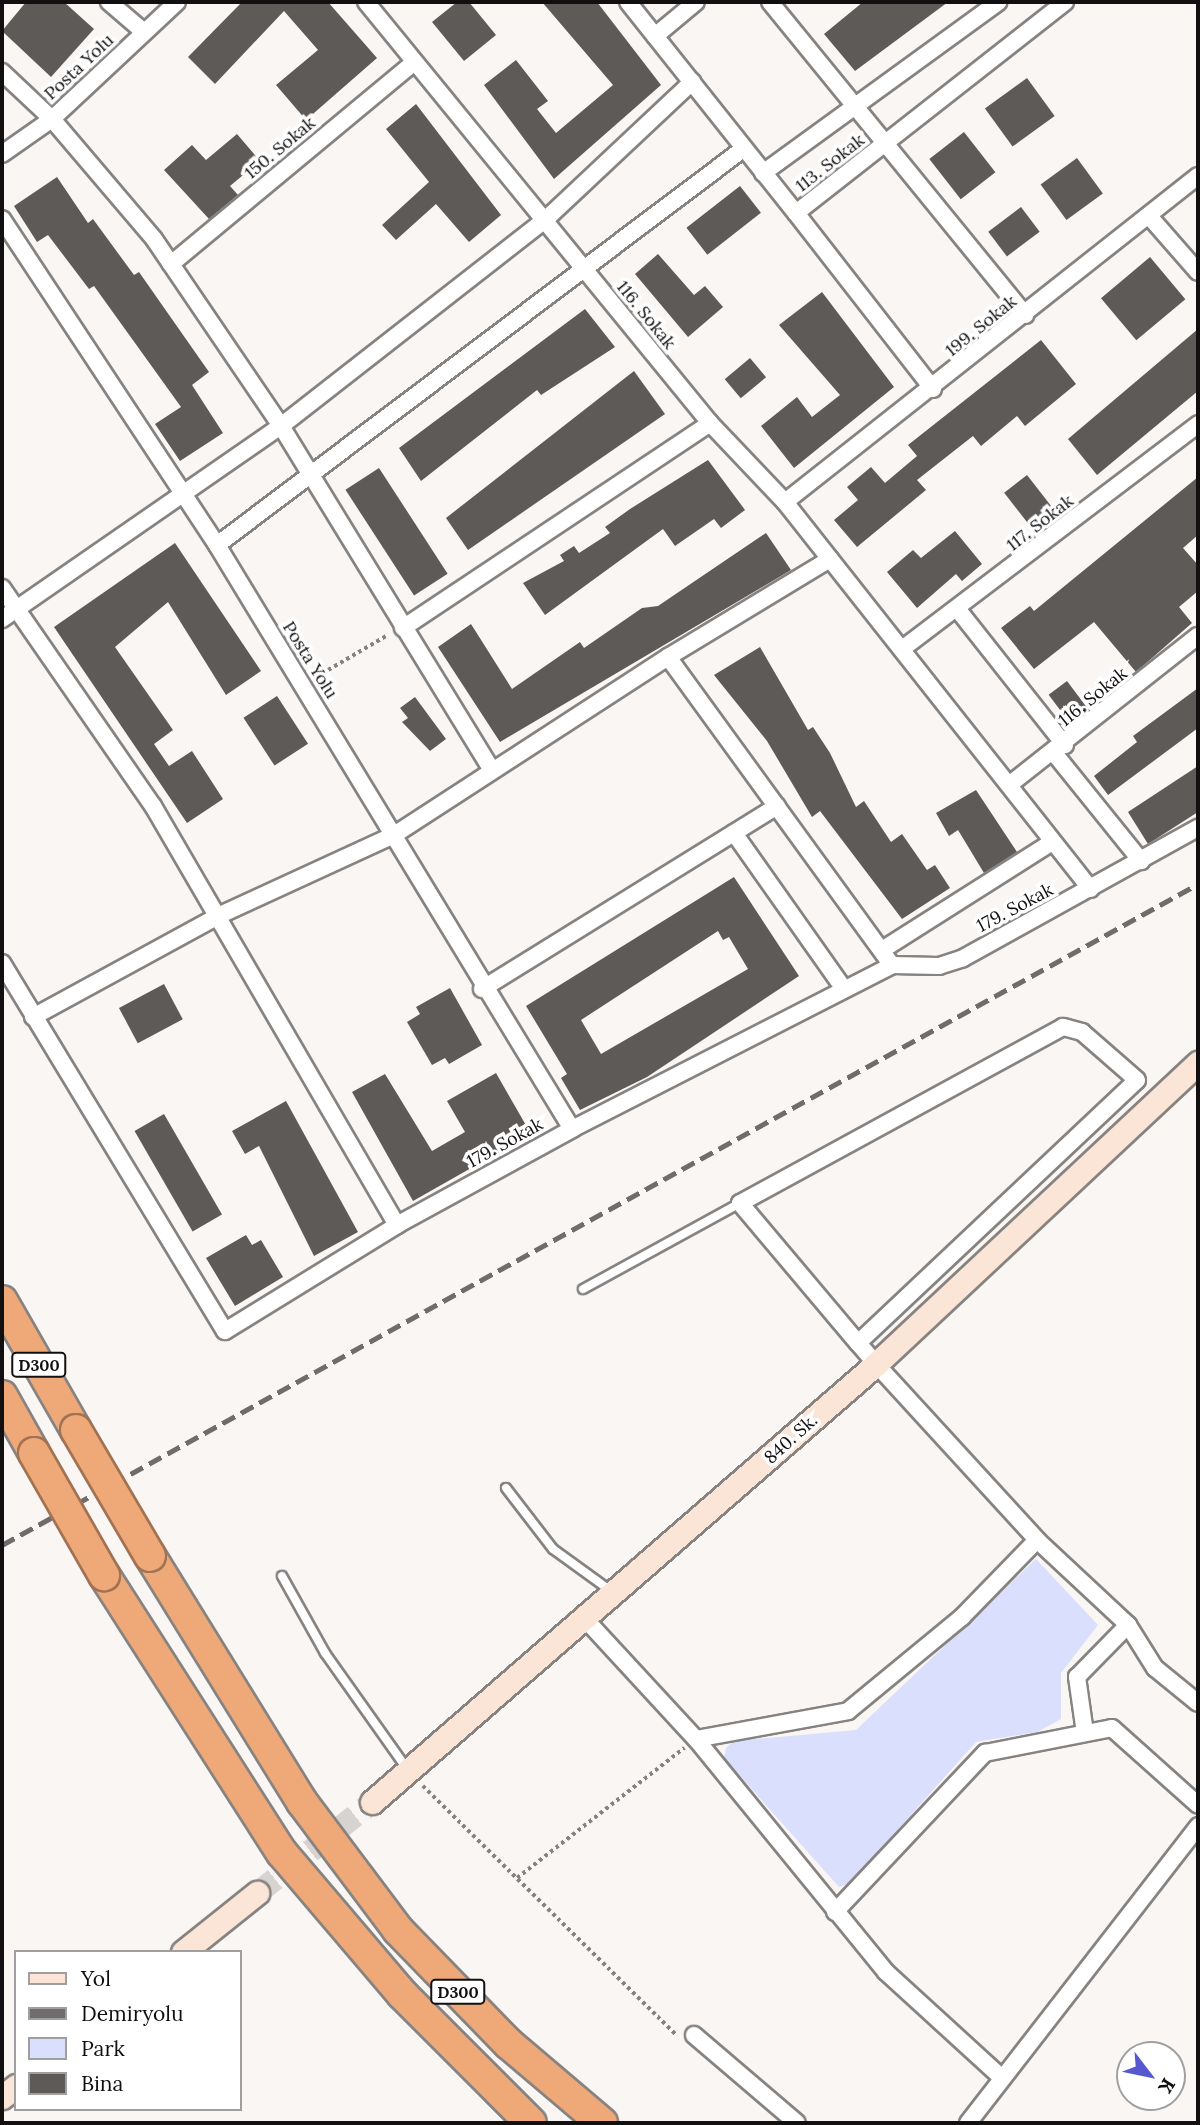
<!DOCTYPE html>
<style>
body{margin:0}
#map{position:relative;width:1200px;height:2125px;overflow:hidden;background:#faf6f3;font-family:Lora,serif}
div>[style]{position:absolute}
[style*='--x']{left:calc(var(--x)*1px);top:calc(var(--y)*1px);width:calc(var(--w)*1px);rotate:calc(var(--a)*1deg)}
.green>*{inset:0;background:#d9dffc}
.building>*{inset:0;background:#5e5a58;transform-origin:0 0}
.secondary-tunnel>*{height:23px;margin-top:-11.5px;transform-origin:0;background:repeating-linear-gradient(90deg,#d7d3d1 0 23px,transparent 0 34px)}
.path>*{height:3.5px;margin-top:-1.75px;transform-origin:0;background:repeating-linear-gradient(90deg,#858280 0 3.5px,transparent 0 7px)}
.roads{filter:drop-shadow(2px 0 #868381) drop-shadow(-2px 0 #868381) drop-shadow(0 2px #868381) drop-shadow(0 -2px #868381)}
.lane>*{height:8px;margin:-4px;padding:0 4px;transform-origin:4px;border-radius:4px;background:#fff}
.street>*{height:16px;margin:-8px;padding:0 8px;transform-origin:8px;border-radius:8px;background:#fff}
.secondary>*{height:23px;margin:-11.5px;padding:0 11.5px;transform-origin:11.5px;border-radius:11.5px;background:#fae5d6}
.highway>*{height:30px;margin:-15px;padding:0 15px;transform-origin:15px;border-radius:15px;background:#efa878}
.rail>*{height:5px;margin-top:-2.5px;transform-origin:0;background:repeating-linear-gradient(90deg,#6f6c6b 0 14px,transparent 0 21px)}
.bridges{filter:drop-shadow(2px 0 #a17253) drop-shadow(-2px 0 #a17253) drop-shadow(0 2px #a17253) drop-shadow(0 -2px #a17253)}
.highway-bridge>*{height:30px;margin:-15px;padding:0 15px;transform-origin:15px;border-radius:15px;background:#efa878}
span{translate:-50% -50%;white-space:nowrap;text-align:center;line-height:1.15;-webkit-text-stroke:7px #fff;paint-order:stroke}
.shield-label span{padding:2px 5px;background:#fff;border:2px solid;border-radius:5px;-webkit-text-stroke-width:0}
.shield-label{font-size:16px;color:#110f0f;font-weight:700}
.street-label{font-size:18px;color:#110f0f}
.frame{position:absolute;inset:0;border:4px solid #110f0f;pointer-events:none}
.legend{position:absolute;left:14px;top:1950px;width:228px;height:161px;box-sizing:border-box;background:#fff;border:2px solid #a09f9f;margin:0;padding:9px 12px;list-style:none;font-size:21px;color:#110f0f}
.legend li{display:flex;align-items:center;gap:14px;height:35px}
.legend b{width:35px;border:2px solid #a09f9f}
.north{position:absolute;left:1116px;top:2041px;width:70px;height:70px;box-sizing:border-box;background:#fff;border:2px solid #a09f9f;border-radius:50%;rotate:122deg;font-size:19px;font-weight:700;line-height:28px;text-align:center;color:#110f0f}
.north::after{content:'';display:block;margin:auto;width:24px;height:32px;background:#5658d0;clip-path:polygon(50% 0,100% 100%,50% 72%,0 100%)}
</style>
<div id="map">
<div class="green">
<i style="clip-path:polygon(1036px 1559px,1098px 1625px,1061px 1673px,1061px 1719px,1037px 1732px,976px 1742px,850px 1883px,839px 1887px,724px 1758px,726px 1748px,733px 1741px,856px 1730px)"></i>
</div>
<div class="building">
<i style="clip-path:polygon(26px 2px,64px 2px,94px 29px,51px 77px,2px 31px)"></i>
<i style="clip-path:polygon(242px 2px,328px 2px,377px 58px,306px 120px,276px 85px,318px 50px,284px 11px,215px 84px,188px 57px)"></i>
<i style="clip-path:polygon(457px 2px,469px 2px,496px 35px,464px 61px,432px 22px)"></i>
<i style="clip-path:polygon(542px 2px,597px 2px,661px 85px,554px 179px,484px 85px,516px 60px,548px 101px,537px 109px,556px 133px,613px 85px)"></i>
<i style="clip-path:polygon(863px 2px,948px 2px,855px 71px,824px 34px)"></i>
<i style="left:1027px;top:78px;width:47px;height:52px;rotate:54deg"></i>
<i style="clip-path:polygon(416px 104px,501px 215px,469px 242px,436px 204px,396px 240px,382px 225px,429px 182px,386px 129px)"></i>
<i style="left:964px;top:132px;width:51px;height:44px;rotate:52deg"></i>
<i style="clip-path:polygon(237px 134px,260px 161px,230px 186px,238px 195px,209px 219px,164px 170px,192px 145px,206px 160px)"></i>
<i style="left:1077px;top:158px;width:44px;height:45px;rotate:54deg"></i>
<i style="clip-path:polygon(57px 177px,88px 223px,93px 219px,134px 275px,139px 272px,209px 372px,192px 385px,223px 433px,180px 461px,155px 424px,181px 407px,94px 286px,89px 289px,48px 235px,37px 242px,14px 206px)"></i>
<i style="left:740px;top:186px;width:34px;height:68px;rotate:52deg"></i>
<i style="left:1021px;top:207px;width:31px;height:41px;rotate:53deg"></i>
<i style="clip-path:polygon(658px 254px,694px 295px,705px 286px,723px 307px,688px 337px,635px 274px)"></i>
<i style="left:1150px;top:257px;width:55px;height:64px;rotate:50deg"></i>
<i style="clip-path:polygon(822px 292px,894px 387px,794px 468px,761px 426px,797px 397px,812px 417px,840px 395px,779px 325px)"></i>
<i style="clip-path:polygon(585px 309px,615px 347px,541px 395px,537px 390px,421px 481px,399px 448px)"></i>
<i style="clip-path:polygon(1198px 329px,1198px 391px,1097px 475px,1068px 439px)"></i>
<i style="clip-path:polygon(1041px 340px,1076px 384px,1025px 426px,1017px 416px,981px 446px,973px 436px,917px 480px,926px 490px,857px 547px,834px 520px,858px 500px,847px 487px,871px 467px,885px 483px,917px 456px,908px 445px)"></i>
<i style="left:750px;top:358px;width:25px;height:33px;rotate:50deg"></i>
<i style="clip-path:polygon(634px 371px,665px 414px,468px 550px,446px 518px)"></i>
<i style="clip-path:polygon(708px 460px,745px 510px,721px 528px,714px 519px,675px 546px,663px 529px,545px 615px,523px 583px,564px 561px,560px 555px,574px 546px,579px 553px,610px 533px,605px 527px,630px 509px)"></i>
<i style="left:379px;top:468px;width:126px;height:40px;rotate:57deg"></i>
<i style="left:1027px;top:475px;width:43px;height:29px;rotate:52deg"></i>
<i style="clip-path:polygon(1198px 477px,1198px 535px,1183px 548px,1198px 565px,1198px 591px,1179px 607px,1192px 623px,1136px 672px,1094px 622px,1034px 669px,1001px 628px,1030px 606px,1034px 611px)"></i>
<i style="clip-path:polygon(955px 531px,982px 564px,962px 581px,956px 574px,917px 608px,887px 572px,913px 550px,921px 558px)"></i>
<i style="clip-path:polygon(766px 533px,791px 570px,500px 742px,438px 647px,471px 624px,512px 689px,580px 642px,584px 648px,642px 608px,658px 606px)"></i>
<i style="clip-path:polygon(175px 543px,261px 671px,226px 695px,168px 602px,115px 647px,173px 730px,154px 744px,169px 766px,192px 751px,223px 799px,187px 823px,54px 627px)"></i>
<i style="clip-path:polygon(760px 647px,808px 730px,813px 727px,830px 753px,856px 807px,864px 801px,891px 842px,902px 834px,927px 870px,935px 865px,950px 888px,902px 919px,820px 811px,812px 817px,767px 741px,714px 675px)"></i>
<i style="left:1067px;top:681px;width:35px;height:23px;rotate:53deg"></i>
<i style="clip-path:polygon(1198px 688px,1198px 728px,1108px 795px,1094px 776px,1137px 742px,1133px 736px)"></i>
<i style="left:277px;top:696px;width:57px;height:40px;rotate:57deg"></i>
<i style="clip-path:polygon(415px 697px,446px 739px,430px 751px,402px 722px,408px 718px,400px 708px)"></i>
<i style="clip-path:polygon(1198px 766px,1198px 812px,1148px 844px,1128px 812px)"></i>
<i style="clip-path:polygon(976px 790px,1017px 852px,984px 873px,958px 830px,949px 836px,936px 813px)"></i>
<i style="clip-path:polygon(evenodd,734px 877px,799px 976px,647px 1077px,580px 1110px,561px 1078px,567px 1074px,526px 1006px,734px 877px,718px 931px,723px 940px,729px 937px,748px 969px,601px 1054px,581px 1020px,718px 931px)"></i>
<i style="left:164px;top:984px;width:40px;height:51px;rotate:62deg"></i>
<i style="clip-path:polygon(450px 988px,482px 1045px,449px 1064px,445px 1058px,432px 1065px,407px 1022px,420px 1014px,416px 1007px)"></i>
<i style="clip-path:polygon(496px 1073px,531px 1134px,413px 1201px,352px 1092px,385px 1074px,432px 1151px,465px 1132px,447px 1101px)"></i>
<i style="clip-path:polygon(286px 1101px,358px 1232px,314px 1256px,259px 1146px,245px 1154px,232px 1131px)"></i>
<i style="left:164px;top:1114px;width:116px;height:34px;rotate:60deg"></i>
<i style="clip-path:polygon(246px 1235px,252px 1245px,261px 1240px,283px 1277px,235px 1306px,206px 1258px)"></i>
</div>
<div class="secondary-tunnel">
<i style="--x:257;--y:1893;--w:147;--a:-38.4"></i>
</div>
<div class="path">
<i style="--x:316;--y:677;--w:83;--a:-30.3"></i>
<i style="--x:423;--y:1786;--w:355;--a:44.5"></i>
<i style="--x:517;--y:1878;--w:212;--a:-37.9"></i>
</div>
<div class="roads">
<div class="lane">
<i style="--x:583;--y:1289;--w:179;--a:-28.7"></i>
<i style="--x:506;--y:1488;--w:77;--a:52.4"></i>
<i style="--x:553;--y:1549;--w:72;--a:35.9"></i>
<i style="--x:282;--y:1576;--w:88;--a:60.8"></i>
<i style="--x:325;--y:1653;--w:142;--a:54.7"></i>
</div>
<div class="street">
<i style="--x:109;--y:2;--w:46;--a:40.6"></i>
<i style="--x:366;--y:2;--w:544;--a:50.75"></i>
<i style="--x:710;--y:423;--w:109;--a:46.5"></i>
<i style="--x:785;--y:502;--w:493;--a:51.7"></i>
<i style="--x:628;--y:2;--w:270;--a:51.5"></i>
<i style="--x:796;--y:213;--w:342;--a:-38.1"></i>
<i style="--x:770;--y:2;--w:404;--a:50.8"></i>
<i style="--x:655;--y:36;--w:53;--a:-39.7"></i>
<i style="--x:2;--y:72;--w:69;--a:43.2"></i>
<i style="--x:52;--y:119;--w:157;--a:49.6"></i>
<i style="--x:154;--y:239;--w:226;--a:55.8"></i>
<i style="--x:281;--y:426;--w:402;--a:58.5"></i>
<i style="--x:2;--y:154;--w:61;--a:-35"></i>
<i style="--x:52;--y:119;--w:171;--a:-43.1"></i>
<i style="--x:763;--y:173;--w:291;--a:-36"></i>
<i style="--x:796;--y:213;--w:223;--a:52.1"></i>
<i style="--x:1149;--y:216;--w:74;--a:48.8"></i>
<i style="--x:2;--y:219;--w:391;--a:56.6"></i>
<i style="--x:217;--y:545;--w:683;--a:58.71"></i>
<i style="--x:171;--y:264;--w:316;--a:-39.7"></i>
<i style="--x:785;--y:502;--w:526;--a:-38.29"></i>
<i style="--x:217;--y:545;--w:658;--a:-36.97"></i>
<i style="--x:830;--y:559;--w:189;--a:148.8"></i>
<i style="--x:668;--y:657;--w:381;--a:54"></i>
<i style="--x:2;--y:588;--w:265;--a:55.3"></i>
<i style="--x:153;--y:806;--w:485;--a:59.8"></i>
<i style="--x:959;--y:611;--w:171;--a:51.7"></i>
<i style="--x:2;--y:619;--w:339;--a:-34.7"></i>
<i style="--x:281;--y:426;--w:335;--a:-38"></i>
<i style="--x:545;--y:220;--w:202;--a:-43.2"></i>
<i style="--x:403;--y:628;--w:369;--a:-33.7"></i>
<i style="--x:902;--y:649;--w:372;--a:-37.2"></i>
<i style="--x:1054;--y:753;--w:139;--a:51.1"></i>
<i style="--x:1009;--y:785;--w:241;--a:-38.3"></i>
<i style="--x:734;--y:833;--w:191;--a:54.8"></i>
<i style="--x:882;--y:950;--w:201;--a:-32.4"></i>
<i style="--x:2;--y:963;--w:430;--a:58.8"></i>
<i style="--x:225;--y:1331;--w:202;--a:-31.6"></i>
<i style="--x:397;--y:1225;--w:200;--a:-28.7"></i>
<i style="--x:572;--y:1129;--w:360;--a:-27.1"></i>
<i style="--x:892;--y:965;--w:47;--a:1.2"></i>
<i style="--x:939;--y:966;--w:25;--a:-18"></i>
<i style="--x:963;--y:958;--w:269;--a:-29"></i>
<i style="--x:482;--y:989;--w:347;--a:-31.8"></i>
<i style="--x:33;--y:1017;--w:211;--a:-28.6"></i>
<i style="--x:218;--y:916;--w:194;--a:-24.7"></i>
<i style="--x:394;--y:835;--w:327;--a:-33"></i>
<i style="--x:858;--y:1343;--w:383;--a:-43.3"></i>
<i style="--x:1137;--y:1080;--w:73;--a:-138.9"></i>
<i style="--x:1082;--y:1032;--w:20;--a:-165"></i>
<i style="--x:1063;--y:1027;--w:368;--a:151.4"></i>
<i style="--x:740;--y:1203;--w:183;--a:49.9"></i>
<i style="--x:858;--y:1343;--w:28;--a:49"></i>
<i style="--x:876;--y:1364;--w:239;--a:47.5"></i>
<i style="--x:1037;--y:1540;--w:125;--a:43"></i>
<i style="--x:1128;--y:1625;--w:51;--a:57.9"></i>
<i style="--x:1155;--y:1668;--w:55;--a:39.1"></i>
<i style="--x:587;--y:1621;--w:161;--a:47.3"></i>
<i style="--x:696;--y:1739;--w:155;--a:-10.4"></i>
<i style="--x:848;--y:1711;--w:148;--a:-39.5"></i>
<i style="--x:962;--y:1617;--w:107;--a:-45.8"></i>
<i style="--x:1085;--y:1733;--w:57;--a:-98.1"></i>
<i style="--x:1077;--y:1677;--w:73;--a:-45.6"></i>
<i style="--x:696;--y:1739;--w:301;--a:50.8"></i>
<i style="--x:886;--y:1972;--w:156;--a:42.4"></i>
<i style="--x:835;--y:1912;--w:219;--a:-46.7"></i>
<i style="--x:985;--y:1753;--w:129;--a:-11.1"></i>
<i style="--x:1112;--y:1728;--w:115;--a:41.8"></i>
<i style="--x:694;--y:2035;--w:135;--a:40.5"></i>
<i style="--x:968;--y:2123;--w:376;--a:-52.2"></i>
</div>
<div class="secondary">
<i style="--x:372;--y:1802;--w:668;--a:-40.99"></i>
<i style="--x:876;--y:1364;--w:441;--a:-43.1"></i>
<i style="--x:183;--y:1952;--w:95;--a:-38.6"></i>
<i style="--x:2;--y:2097;--w:18;--a:-38"></i>
</div>
<div class="highway">
<i style="--x:2;--y:1301;--w:149;--a:60.2"></i>
<i style="--x:2;--y:1396;--w:65;--a:60.7"></i>
<i style="--x:150;--y:1556;--w:289;--a:58.3"></i>
<i style="--x:302;--y:1802;--w:160;--a:53.1"></i>
<i style="--x:398;--y:1930;--w:159;--a:45.8"></i>
<i style="--x:509;--y:2044;--w:122;--a:40.3"></i>
<i style="--x:104;--y:1575;--w:330;--a:57.4"></i>
<i style="--x:282;--y:1853;--w:185;--a:49.6"></i>
<i style="--x:402;--y:1994;--w:182;--a:45"></i>
</div>
</div>
<div class="rail">
<i style="--x:2;--y:1545;--w:1367;--a:-28.93"></i>
</div>
<div class="bridges">
<div class="highway-bridge">
<i style="--x:76;--y:1430;--w:146;--a:59.6"></i>
<i style="--x:34;--y:1453;--w:141;--a:60.2"></i>
</div>
</div>
<div class="shield-label">
<span style="left:39px;top:1365px">D300</span>
<span style="left:458px;top:1992px">D300</span>
</div>
<div class="street-label">
<span style="left:79px;top:67px;rotate:-43deg">Posta Yolu</span>
<span style="left:280px;top:148px;rotate:-40deg">150. Sokak</span>
<span style="left:830px;top:163px;rotate:-38deg">113. Sokak</span>
<span style="left:646px;top:315px;rotate:51deg">116. Sokak</span>
<span style="left:981px;top:326px;rotate:-39deg">199. Sokak</span>
<span style="left:1040px;top:523px;rotate:-38deg">117. Sokak</span>
<span style="left:310px;top:660px;rotate:58deg">Posta Yolu</span>
<span style="left:1093px;top:697px;rotate:-39deg">116. Sokak</span>
<span style="left:1015px;top:908px;rotate:-28deg">179. Sokak</span>
<span style="left:505px;top:1143px;rotate:-29deg">179. Sokak</span>
<span style="left:791px;top:1439px;rotate:-42deg">840. Sk.</span>
</div>
<div class="frame"></div>
<ul class="legend">
<li><b style="height:9px;background:#fae5d6"></b>Yol</li>
<li><b style="height:9px;background:#6f6c6b"></b>Demiryolu</li>
<li><b style="height:19px;background:#d9dffc"></b>Park</li>
<li><b style="height:19px;background:#5e5a58"></b>Bina</li>
</ul>
<div class="north">K</div>
</div>
